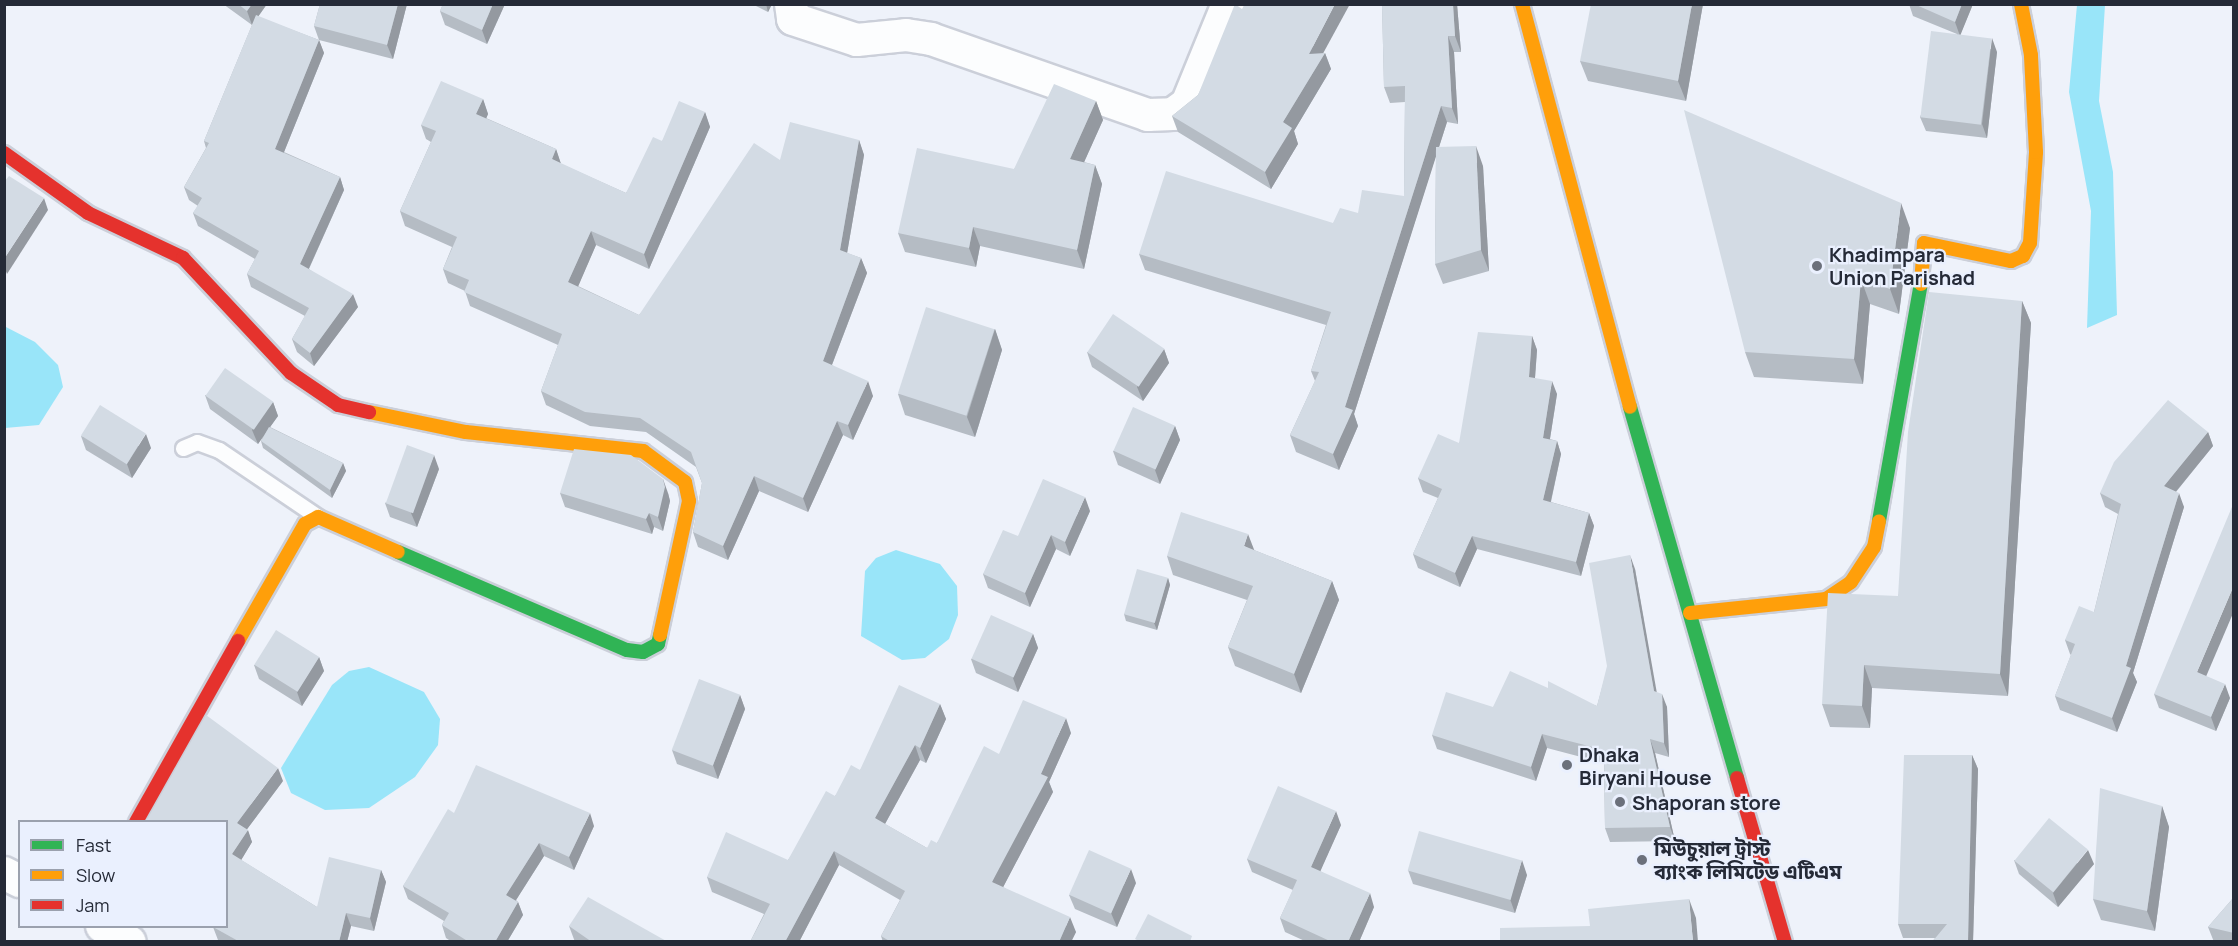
<!DOCTYPE html>
<meta charset="utf-8">
<style>
body{margin:0}
#map{position:relative;width:2238px;height:946px;overflow:hidden;background:#eef2fa;font-family:Manrope,"Noto Sans Bengali",sans-serif}
div>[style]{position:absolute}
[style*='--x']{left:calc(var(--x)*1px);top:calc(var(--y)*1px);width:calc(var(--w)*1px);rotate:calc(var(--a)*1deg)}
.water>*{inset:0;background:#99e5f9}
.roads{filter:drop-shadow(2px 0 #cbcfd9) drop-shadow(-2px 0 #cbcfd9) drop-shadow(0 2px #cbcfd9) drop-shadow(0 -2px #cbcfd9)}
.lane>*{height:15px;margin:-7.5px;padding:0 7.5px;transform-origin:7.5px;border-radius:7.5px;background:#fcfdfe}
.street>*{height:32px;margin:-16px;padding:0 16px;transform-origin:16px;border-radius:16px;background:#fcfdfe}
.fast>*{height:14px;margin:-7px;padding:0 7px;transform-origin:7px;border-radius:7px;background:#30b455}
.slow>*{height:14px;margin:-7px;padding:0 7px;transform-origin:7px;border-radius:7px;background:#ff9f0a}
.jam>*{height:14px;margin:-7px;padding:0 7px;transform-origin:7px;border-radius:7px;background:#e5322d}
.wall>*{inset:0;background:#b5bcc4}
.shaded-wall>*{inset:0;background:#9499a0}
.building>*{inset:0;background:#d3dbe4;transform-origin:0 0}
.dots>*{width:16px;height:16px;translate:-50% -50%;box-sizing:border-box;border:3px solid #eaf0fe;border-radius:50%}
span{translate:-50% -50%;white-space:nowrap;text-align:center;line-height:1.15;-webkit-text-stroke:4.5px #eaf0fe;paint-order:stroke}
.poi-label{font-size:20px;color:#252a37;font-weight:700}
.left{translate:0 -50%;text-align:left}
.frame{position:absolute;inset:0;border:6px solid #252a37;pointer-events:none}
.legend{position:absolute;left:18px;top:820px;width:210px;height:108px;box-sizing:border-box;background:#eaf0fe;border:2px solid #9ba1ae;margin:0;padding:8px 10px;list-style:none;font-size:18px;color:#252a37}
.legend li{display:flex;align-items:center;gap:12px;height:30px}
.legend b{width:30px;border:2px solid #9ba1ae}
</style>
<div id="map">
<div class="water">
<i style="clip-path:polygon(2077px 5px,2105px 5px,2099px 101px,2113px 172px,2117px 315px,2087px 328px,2091px 211px,2069px 92px)"></i>
<i style="clip-path:polygon(4px 326px,35px 342px,58px 365px,63px 387px,39px 425px,5px 428px)"></i>
<i style="clip-path:polygon(896px 550px,940px 564px,957px 586px,958px 615px,949px 639px,925px 658px,902px 660px,861px 636px,865px 571px,876px 558px)"></i>
<i style="clip-path:polygon(369px 667px,424px 692px,440px 719px,438px 745px,415px 777px,369px 808px,325px 810px,291px 793px,281px 768px,332px 685px,349px 671px)"></i>
</div>
<div class="roads">
<div class="lane">
<i style="--x:183;--y:448;--w:15;--a:-23"></i>
<i style="--x:197;--y:442;--w:23;--a:20"></i>
<i style="--x:219;--y:450;--w:120;--a:34.1"></i>
</div>
<div class="street">
<i style="--x:791;--y:4;--w:15;--a:82"></i>
<i style="--x:793;--y:19;--w:67;--a:18.2"></i>
<i style="--x:857;--y:40;--w:49;--a:-5.8"></i>
<i style="--x:906;--y:35;--w:25;--a:9"></i>
<i style="--x:931;--y:39;--w:230;--a:19.3"></i>
<i style="--x:1148;--y:115;--w:25;--a:-2"></i>
<i style="--x:1173;--y:114;--w:17;--a:-36"></i>
<i style="--x:1187;--y:104;--w:108;--a:-67.7"></i>
<i style="--x:4;--y:873;--w:18;--a:27"></i>
<i style="--x:102;--y:926;--w:32;--a:30"></i>
</div>
<div class="fast">
<i style="--x:1630;--y:407;--w:386;--a:73.9"></i>
<i style="--x:1879;--y:521;--w:241;--a:-80"></i>
<i style="--x:398;--y:552;--w:249;--a:23.2"></i>
<i style="--x:627;--y:650;--w:16;--a:7"></i>
<i style="--x:643;--y:652;--w:17;--a:-28"></i>
<i style="--x:658;--y:644;--w:9;--a:-77"></i>
</div>
<div class="slow">
<i style="--x:1522;--y:4;--w:417;--a:75"></i>
<i style="--x:1921;--y:284;--w:41;--a:-85.8"></i>
<i style="--x:1924;--y:243;--w:89;--a:11.7"></i>
<i style="--x:2011;--y:261;--w:13;--a:-23"></i>
<i style="--x:2023;--y:256;--w:15;--a:-62"></i>
<i style="--x:2030;--y:243;--w:91;--a:-86.2"></i>
<i style="--x:2036;--y:152;--w:97;--a:-93"></i>
<i style="--x:2031;--y:55;--w:52;--a:-101.1"></i>
<i style="--x:369;--y:412;--w:99;--a:11.7"></i>
<i style="--x:466;--y:432;--w:178;--a:6.1"></i>
<i style="--x:643;--y:451;--w:52;--a:36.4"></i>
<i style="--x:685;--y:482;--w:19;--a:78"></i>
<i style="--x:689;--y:501;--w:137;--a:102.2"></i>
<i style="--x:1690;--y:613;--w:137;--a:-5.9"></i>
<i style="--x:1826;--y:599;--w:30;--a:-34"></i>
<i style="--x:1851;--y:582;--w:42;--a:-56.7"></i>
<i style="--x:1874;--y:547;--w:26;--a:-79"></i>
<i style="--x:238;--y:641;--w:135;--a:-60.2"></i>
<i style="--x:305;--y:524;--w:15;--a:-28"></i>
<i style="--x:318;--y:517;--w:87;--a:23.6"></i>
</div>
<div class="jam">
<i style="--x:4;--y:153;--w:103;--a:35.5"></i>
<i style="--x:88;--y:213;--w:105;--a:25.3"></i>
<i style="--x:183;--y:258;--w:158;--a:46.8"></i>
<i style="--x:291;--y:373;--w:57;--a:34.2"></i>
<i style="--x:338;--y:405;--w:32;--a:13"></i>
<i style="--x:1737;--y:778;--w:171;--a:73.7"></i>
<i style="--x:136;--y:822;--w:208;--a:-60.6"></i>
</div>
</div>
<div class="wall">
<i style="clip-path:polygon(223px 4px,267px 4px,258px 17px,319px 40px,324px 53px,284px 152px,340px 177px,344px 190px,309px 269px,358px 307px,314px 366px,297px 352px,292px 339px,305px 316px,251px 287px,247px 274px,255px 259px,198px 226px,193px 213px,198px 206px,189px 200px,184px 187px,206px 148px,204px 141px,252px 25px)"></i>
<i style="clip-path:polygon(320px 4px,407px 4px,393px 59px,319px 40px,314px 26px)"></i>
<i style="clip-path:polygon(443px 4px,505px 4px,487px 44px,445px 25px,440px 11px)"></i>
<i style="clip-path:polygon(752px 4px,772px 4px,768px 12px)"></i>
<i style="clip-path:polygon(1382px 4px,1457px 4px,1461px 52px,1454px 52px,1458px 124px,1447px 122px,1439px 147px,1483px 166px,1489px 271px,1443px 284px,1435px 264px,1436px 155px,1354px 414px,1358px 426px,1339px 470px,1296px 452px,1290px 435px,1315px 381px,1311px 371px,1326px 325px,1145px 270px,1139px 254px,1333px 223px,1404px 196px,1405px 102px,1390px 103px,1384px 87px)"></i>
<i style="clip-path:polygon(1703px 4px,1686px 101px,1588px 81px,1580px 61px)"></i>
<i style="clip-path:polygon(1909px 4px,1973px 4px,1960px 35px,1997px 52px,1987px 138px,1926px 131px,1920px 117px,1957px 34px,1913px 16px)"></i>
<i style="clip-path:polygon(1242px 9px,1324px 53px,1325px 53px,1331px 69px,1294px 131px,1298px 144px,1271px 189px,1178px 132px,1172px 116px,1198px 95px)"></i>
<i style="clip-path:polygon(483px 99px,488px 114px,486px 118px,556px 149px,561px 164px,626px 193px,662px 141px,705px 112px,710px 127px,649px 269px,596px 245px,578px 286px,639px 315px,780px 160px,859px 140px,864px 155px,847px 253px,861px 258px,867px 273px,832px 365px,873px 396px,853px 440px,843px 435px,808px 512px,759px 491px,728px 560px,698px 547px,693px 532px,702px 483px,696px 467px,646px 432px,590px 426px,546px 405px,541px 391px,558px 345px,470px 306px,465px 291px,448px 283px,443px 269px,452px 247px,405px 226px,400px 211px,431px 142px,426px 139px,421px 125px)"></i>
<i style="clip-path:polygon(1096px 101px,1103px 120px,1084px 162px,1095px 165px,1102px 184px,1084px 269px,980px 246px,976px 267px,905px 252px,898px 233px,1014px 169px)"></i>
<i style="clip-path:polygon(1910px 228px,1899px 314px,1870px 304px,1863px 384px,1754px 377px,1745px 352px)"></i>
<i style="clip-path:polygon(2022px 301px,2031px 323px,2008px 696px,1872px 688px,1870px 728px,1830px 727px,1822px 704px,1898px 596px)"></i>
<i style="clip-path:polygon(995px 329px,1002px 350px,975px 437px,905px 415px,898px 394px)"></i>
<i style="clip-path:polygon(1532px 336px,1537px 350px,1535px 378px,1557px 394px,1550px 439px,1557px 441px,1561px 454px,1551px 502px,1589px 513px,1594px 526px,1581px 576px,1477px 549px,1460px 587px,1418px 568px,1413px 554px,1438px 498px,1423px 492px,1418px 478px,1459px 443px)"></i>
<i style="clip-path:polygon(1164px 349px,1169px 363px,1143px 401px,1092px 367px,1087px 352px)"></i>
<i style="clip-path:polygon(205px 395px,273px 402px,278px 416px,270px 427px,343px 463px,346px 471px,332px 498px,263px 448px,261px 441px,263px 436px,258px 444px,210px 409px)"></i>
<i style="clip-path:polygon(1175px 426px,1180px 440px,1160px 484px,1118px 465px,1113px 451px)"></i>
<i style="clip-path:polygon(2208px 432px,2213px 446px,2176px 492px,2184px 507px,2133px 673px,2137px 682px,2117px 732px,2060px 710px,2055px 696px,2071px 655px,2070px 654px,2065px 640px,2094px 612px,2118px 514px,2105px 507px,2100px 493px)"></i>
<i style="clip-path:polygon(81px 436px,151px 448px,132px 478px,86px 450px)"></i>
<i style="clip-path:polygon(439px 469px,417px 527px,390px 517px,385px 503px)"></i>
<i style="clip-path:polygon(560px 493px,668px 493px,670px 501px,663px 531px,654px 527px,652px 534px,565px 507px)"></i>
<i style="clip-path:polygon(1090px 511px,1070px 556px,1056px 549px,1030px 607px,988px 588px,983px 574px,1018px 536px)"></i>
<i style="clip-path:polygon(1254px 550px,1332px 581px,1339px 600px,1301px 693px,1235px 666px,1228px 647px,1247px 600px,1173px 575px,1167px 556px)"></i>
<i style="clip-path:polygon(1635px 569px,1656px 692px,1667px 707px,1669px 757px,1655px 753px,1675px 841px,1610px 842px,1605px 828px,1604px 763px,1547px 748px,1536px 781px,1437px 749px,1432px 735px,1493px 707px,1548px 688px,1597px 706px)"></i>
<i style="clip-path:polygon(1168px 578px,1170px 585px,1157px 630px,1126px 621px,1124px 614px)"></i>
<i style="clip-path:polygon(1033px 634px,1038px 648px,1018px 692px,976px 673px,971px 659px)"></i>
<i style="clip-path:polygon(319px 657px,324px 671px,302px 706px,259px 679px,254px 665px)"></i>
<i style="clip-path:polygon(2206px 676px,2230px 698px,2216px 731px,2159px 708px,2154px 694px)"></i>
<i style="clip-path:polygon(740px 695px,745px 709px,718px 779px,677px 764px,672px 750px)"></i>
<i style="clip-path:polygon(940px 704px,946px 719px,926px 763px,920px 760px,885px 824px,927px 848px,937px 843px,999px 754px,1071px 733px,1049px 782px,1053px 792px,1003px 887px,1076px 932px,1071px 942px,883px 942px,881px 936px,900px 900px,839px 865px,799px 942px,750px 942px,764px 914px,712px 892px,707px 877px,788px 860px,835px 796px,860px 770px)"></i>
<i style="clip-path:polygon(1972px 755px,1978px 769px,1973px 942px,1932px 942px,1935px 938px,1903px 938px,1898px 924px)"></i>
<i style="clip-path:polygon(283px 781px,247px 829px,252px 842px,241px 860px,317px 907px,381px 870px,386px 882px,374px 931px,351px 926px,347px 942px,221px 942px,218px 940px,213px 927px,226px 927px,226px 822px)"></i>
<i style="clip-path:polygon(2162px 806px,2169px 827px,2155px 931px,2101px 920px,2093px 899px)"></i>
<i style="clip-path:polygon(454px 813px,594px 826px,574px 870px,544px 856px,516px 900px,518px 902px,523px 915px,507px 942px,452px 942px,446px 938px,442px 925px,444px 921px,408px 899px,403px 886px)"></i>
<i style="clip-path:polygon(1341px 825px,1320px 871px,1374px 907px,1359px 942px,1307px 942px,1285px 932px,1280px 918px,1293px 890px,1252px 872px,1247px 859px)"></i>
<i style="clip-path:polygon(2014px 860px,2094px 864px,2058px 907px,2019px 874px)"></i>
<i style="clip-path:polygon(1408px 870px,1527px 875px,1515px 913px,1413px 884px)"></i>
<i style="clip-path:polygon(1136px 883px,1117px 927px,1075px 909px,1069px 895px)"></i>
<i style="clip-path:polygon(2234px 897px,2234px 942px,2214px 942px,2208px 927px)"></i>
<i style="clip-path:polygon(569px 926px,668px 942px,575px 942px)"></i>
</div>
<div class="shaded-wall">
<i style="clip-path:polygon(252px 4px,267px 4px,252px 25px,247px 11px)"></i>
<i style="clip-path:polygon(398px 4px,407px 4px,393px 59px,387px 45px)"></i>
<i style="clip-path:polygon(493px 4px,505px 4px,487px 44px,482px 30px)"></i>
<i style="clip-path:polygon(766px 4px,772px 4px,768px 12px)"></i>
<i style="clip-path:polygon(1335px 4px,1350px 4px,1314px 70px,1309px 54px)"></i>
<i style="clip-path:polygon(1453px 4px,1457px 4px,1461px 52px,1455px 36px)"></i>
<i style="clip-path:polygon(1692px 4px,1703px 4px,1686px 101px,1678px 81px)"></i>
<i style="clip-path:polygon(1962px 4px,1973px 4px,1960px 36px,1955px 22px)"></i>
<i style="clip-path:polygon(1448px 36px,1454px 52px,1458px 124px,1452px 108px)"></i>
<i style="clip-path:polygon(1992px 38px,1997px 52px,1987px 138px,1982px 124px)"></i>
<i style="clip-path:polygon(319px 40px,324px 53px,280px 162px,275px 149px)"></i>
<i style="clip-path:polygon(1325px 53px,1331px 69px,1294px 131px,1298px 144px,1271px 189px,1265px 172px,1283px 122px)"></i>
<i style="clip-path:polygon(483px 99px,488px 114px,482px 129px,476px 114px)"></i>
<i style="clip-path:polygon(1096px 101px,1103px 120px,1077px 178px,1070px 159px)"></i>
<i style="clip-path:polygon(1441px 106px,1447px 122px,1354px 414px,1358px 426px,1339px 470px,1333px 454px,1345px 407px)"></i>
<i style="clip-path:polygon(705px 112px,710px 127px,649px 269px,644px 254px)"></i>
<i style="clip-path:polygon(859px 140px,864px 155px,845px 265px,840px 250px)"></i>
<i style="clip-path:polygon(1476px 146px,1483px 166px,1489px 271px,1481px 250px)"></i>
<i style="clip-path:polygon(556px 149px,561px 164px,552px 159px)"></i>
<i style="clip-path:polygon(1095px 165px,1102px 184px,1084px 269px,1077px 250px)"></i>
<i style="clip-path:polygon(340px 177px,344px 190px,305px 277px,300px 264px)"></i>
<i style="clip-path:polygon(44px 198px,48px 210px,7px 274px,4px 266px,4px 259px)"></i>
<i style="clip-path:polygon(1901px 203px,1910px 228px,1899px 314px,1890px 289px)"></i>
<i style="clip-path:polygon(973px 227px,980px 246px,976px 267px,969px 248px)"></i>
<i style="clip-path:polygon(591px 231px,596px 245px,574px 296px,568px 282px)"></i>
<i style="clip-path:polygon(861px 258px,867px 273px,828px 375px,823px 361px)"></i>
<i style="clip-path:polygon(1861px 279px,1870px 304px,1863px 384px,1854px 359px)"></i>
<i style="clip-path:polygon(353px 294px,358px 307px,314px 366px,310px 353px)"></i>
<i style="clip-path:polygon(2022px 301px,2031px 323px,2008px 696px,2000px 674px)"></i>
<i style="clip-path:polygon(995px 329px,1002px 350px,975px 437px,967px 417px)"></i>
<i style="clip-path:polygon(1532px 336px,1537px 350px,1534px 391px,1529px 377px)"></i>
<i style="clip-path:polygon(1164px 349px,1169px 363px,1143px 401px,1137px 387px)"></i>
<i style="clip-path:polygon(868px 381px,873px 396px,853px 440px,848px 425px)"></i>
<i style="clip-path:polygon(1552px 381px,1557px 394px,1548px 451px,1543px 438px)"></i>
<i style="clip-path:polygon(273px 402px,278px 416px,258px 444px,252px 430px)"></i>
<i style="clip-path:polygon(837px 421px,843px 435px,808px 512px,803px 498px)"></i>
<i style="clip-path:polygon(1175px 426px,1180px 440px,1160px 484px,1155px 470px)"></i>
<i style="clip-path:polygon(2208px 432px,2213px 446px,2169px 500px,2164px 486px)"></i>
<i style="clip-path:polygon(146px 434px,151px 448px,132px 478px,127px 464px)"></i>
<i style="clip-path:polygon(1557px 441px,1561px 454px,1548px 514px,1543px 500px)"></i>
<i style="clip-path:polygon(434px 455px,439px 469px,417px 527px,411px 513px)"></i>
<i style="clip-path:polygon(343px 463px,346px 471px,332px 498px,330px 490px)"></i>
<i style="clip-path:polygon(754px 476px,759px 491px,728px 560px,723px 546px)"></i>
<i style="clip-path:polygon(663px 479px,668px 493px,670px 501px,663px 531px,658px 517px)"></i>
<i style="clip-path:polygon(2179px 493px,2184px 507px,2133px 673px,2137px 682px,2117px 732px,2112px 718px,2126px 666px)"></i>
<i style="clip-path:polygon(1085px 497px,1090px 511px,1070px 556px,1065px 542px)"></i>
<i style="clip-path:polygon(649px 513px,654px 527px,652px 534px,646px 519px)"></i>
<i style="clip-path:polygon(1589px 513px,1594px 526px,1581px 576px,1576px 562px)"></i>
<i style="clip-path:polygon(1248px 534px,1255px 552px,1244px 546px)"></i>
<i style="clip-path:polygon(1051px 535px,1056px 549px,1030px 607px,1025px 593px)"></i>
<i style="clip-path:polygon(1472px 536px,1477px 549px,1460px 587px,1455px 573px)"></i>
<i style="clip-path:polygon(1630px 555px,1635px 569px,1659px 705px,1654px 691px)"></i>
<i style="clip-path:polygon(1168px 578px,1170px 585px,1157px 630px,1154px 623px)"></i>
<i style="clip-path:polygon(1332px 581px,1339px 600px,1301px 693px,1294px 674px)"></i>
<i style="clip-path:polygon(2234px 585px,2234px 611px,2202px 686px,2197px 672px)"></i>
<i style="clip-path:polygon(1033px 634px,1038px 648px,1018px 692px,1013px 678px)"></i>
<i style="clip-path:polygon(319px 657px,324px 671px,302px 706px,297px 692px)"></i>
<i style="clip-path:polygon(1864px 665px,1872px 688px,1870px 728px,1862px 706px)"></i>
<i style="clip-path:polygon(2225px 684px,2230px 698px,2216px 731px,2211px 717px)"></i>
<i style="clip-path:polygon(1662px 694px,1667px 707px,1669px 757px,1664px 743px)"></i>
<i style="clip-path:polygon(740px 695px,745px 709px,718px 779px,713px 765px)"></i>
<i style="clip-path:polygon(940px 704px,946px 719px,926px 763px,920px 748px)"></i>
<i style="clip-path:polygon(1066px 718px,1071px 733px,1049px 782px,1053px 792px,998px 897px,992px 882px)"></i>
<i style="clip-path:polygon(1542px 734px,1547px 748px,1536px 781px,1531px 767px)"></i>
<i style="clip-path:polygon(1650px 739px,1655px 753px,1675px 841px,1670px 827px)"></i>
<i style="clip-path:polygon(915px 745px,920px 760px,880px 833px,875px 818px)"></i>
<i style="clip-path:polygon(1972px 755px,1978px 769px,1973px 942px,1968px 942px)"></i>
<i style="clip-path:polygon(278px 768px,283px 781px,242px 836px,237px 823px)"></i>
<i style="clip-path:polygon(2162px 806px,2169px 827px,2155px 931px,2147px 911px)"></i>
<i style="clip-path:polygon(1336px 811px,1341px 825px,1316px 881px,1311px 867px)"></i>
<i style="clip-path:polygon(590px 813px,594px 826px,574px 870px,569px 857px)"></i>
<i style="clip-path:polygon(248px 830px,252px 842px,237px 867px,232px 854px)"></i>
<i style="clip-path:polygon(539px 843px,544px 856px,511px 908px,506px 895px)"></i>
<i style="clip-path:polygon(2088px 850px,2094px 864px,2058px 907px,2053px 893px)"></i>
<i style="clip-path:polygon(834px 851px,839px 865px,799px 942px,785px 942px)"></i>
<i style="clip-path:polygon(1522px 860px,1527px 875px,1515px 913px,1510px 899px)"></i>
<i style="clip-path:polygon(1131px 869px,1136px 883px,1117px 927px,1111px 913px)"></i>
<i style="clip-path:polygon(381px 870px,386px 882px,374px 931px,370px 918px)"></i>
<i style="clip-path:polygon(1370px 893px,1374px 907px,1359px 942px,1348px 942px)"></i>
<i style="clip-path:polygon(1689px 899px,1696px 918px,1698px 942px,1693px 942px)"></i>
<i style="clip-path:polygon(518px 902px,523px 915px,507px 942px,495px 942px)"></i>
<i style="clip-path:polygon(346px 913px,351px 926px,347px 942px,339px 942px)"></i>
<i style="clip-path:polygon(1070px 917px,1076px 932px,1071px 942px,1059px 942px)"></i>
</div>
<div class="building">
<i style="clip-path:polygon(238px 4px,252px 4px,247px 11px)"></i>
<i style="clip-path:polygon(320px 4px,398px 4px,387px 45px,314px 26px)"></i>
<i style="clip-path:polygon(443px 4px,493px 4px,482px 30px,440px 11px)"></i>
<i style="clip-path:polygon(1235px 4px,1242px 9px,1245px 4px,1335px 4px,1309px 54px,1325px 53px,1283px 122px,1292px 128px,1265px 172px,1172px 116px,1198px 95px)"></i>
<i style="clip-path:polygon(1382px 4px,1453px 4px,1455px 36px,1448px 36px,1452px 108px,1441px 106px,1345px 407px,1353px 410px,1333px 454px,1290px 435px,1319px 372px,1311px 371px,1331px 312px,1139px 254px,1166px 171px,1333px 223px,1340px 208px,1358px 213px,1362px 190px,1404px 196px,1405px 86px,1384px 87px)"></i>
<i style="clip-path:polygon(1591px 4px,1692px 4px,1678px 81px,1580px 61px)"></i>
<i style="clip-path:polygon(1914px 4px,1962px 4px,1955px 22px)"></i>
<i style="clip-path:polygon(256px 15px,319px 40px,275px 149px,340px 177px,300px 264px,353px 294px,310px 353px,292px 339px,309px 308px,247px 274px,259px 251px,193px 213px,202px 198px,184px 187px,209px 143px,204px 141px)"></i>
<i style="left:1931px;top:31px;width:61px;height:87px;rotate:7deg"></i>
<i style="clip-path:polygon(441px 81px,483px 99px,476px 114px,556px 149px,552px 159px,626px 193px,653px 137px,662px 141px,679px 101px,705px 112px,644px 254px,591px 231px,568px 282px,639px 315px,754px 143px,780px 160px,790px 122px,859px 140px,840px 250px,861px 258px,823px 361px,868px 381px,848px 425px,837px 421px,803px 498px,754px 476px,723px 546px,693px 532px,702px 483px,691px 452px,640px 418px,585px 412px,541px 391px,562px 334px,464px 292px,469px 280px,443px 269px,457px 237px,400px 211px,436px 131px,421px 125px)"></i>
<i style="clip-path:polygon(1054px 84px,1096px 101px,1070px 159px,1095px 165px,1077px 250px,973px 227px,969px 248px,898px 233px,917px 148px,1014px 169px)"></i>
<i style="clip-path:polygon(1684px 110px,1901px 203px,1890px 289px,1861px 279px,1854px 359px,1745px 352px)"></i>
<i style="clip-path:polygon(1476px 146px,1481px 250px,1435px 264px,1436px 147px)"></i>
<i style="clip-path:polygon(9px 176px,44px 198px,4px 259px,4px 182px)"></i>
<i style="clip-path:polygon(1929px 292px,2022px 301px,2000px 674px,1864px 665px,1862px 706px,1822px 704px,1828px 593px,1898px 596px,1908px 432px)"></i>
<i style="left:926px;top:307px;width:72px;height:91px;rotate:18deg"></i>
<i style="left:1113px;top:314px;width:62px;height:46px;rotate:34deg"></i>
<i style="clip-path:polygon(1478px 332px,1532px 336px,1529px 377px,1552px 381px,1543px 438px,1557px 441px,1543px 500px,1589px 513px,1576px 562px,1472px 536px,1455px 573px,1413px 554px,1442px 489px,1418px 478px,1438px 434px,1459px 443px)"></i>
<i style="left:225px;top:368px;width:59px;height:34px;rotate:35deg"></i>
<i style="clip-path:polygon(2168px 400px,2208px 432px,2164px 486px,2179px 493px,2126px 666px,2131px 668px,2112px 718px,2055px 696px,2075px 644px,2065px 640px,2079px 606px,2094px 612px,2121px 504px,2100px 493px,2114px 462px)"></i>
<i style="left:100px;top:405px;width:54px;height:36px;rotate:32deg"></i>
<i style="left:1133px;top:407px;width:46px;height:48px;rotate:24deg"></i>
<i style="clip-path:polygon(269px 427px,343px 463px,330px 490px,261px 441px)"></i>
<i style="left:407px;top:445px;width:29px;height:62px;rotate:20deg"></i>
<i style="clip-path:polygon(574px 449px,631px 455px,663px 479px,665px 487px,658px 517px,649px 513px,646px 519px,560px 493px)"></i>
<i style="clip-path:polygon(1043px 479px,1085px 497px,1065px 542px,1051px 535px,1025px 593px,983px 574px,1003px 530px,1018px 536px)"></i>
<i style="clip-path:polygon(2234px 502px,2234px 585px,2197px 672px,2225px 684px,2211px 717px,2154px 694px)"></i>
<i style="clip-path:polygon(1181px 512px,1248px 534px,1244px 546px,1332px 581px,1294px 674px,1228px 647px,1253px 586px,1167px 556px)"></i>
<i style="clip-path:polygon(1630px 555px,1654px 691px,1662px 694px,1664px 743px,1650px 739px,1670px 827px,1605px 828px,1604px 750px,1542px 734px,1531px 767px,1432px 735px,1446px 692px,1493px 707px,1510px 671px,1548px 688px,1548px 681px,1597px 706px,1607px 666px,1589px 563px)"></i>
<i style="left:1137px;top:569px;width:32px;height:47px;rotate:16deg"></i>
<i style="left:991px;top:615px;width:46px;height:48px;rotate:24deg"></i>
<i style="left:276px;top:630px;width:51px;height:41px;rotate:32deg"></i>
<i style="left:699px;top:679px;width:44px;height:76px;rotate:21deg"></i>
<i style="clip-path:polygon(899px 685px,940px 704px,920px 748px,915px 745px,875px 818px,927px 848px,931px 840px,937px 843px,984px 746px,999px 754px,1023px 700px,1066px 718px,1041px 774px,1048px 777px,992px 882px,1070px 917px,1059px 942px,891px 942px,881px 936px,905px 891px,834px 851px,785px 942px,750px 942px,770px 904px,707px 877px,726px 832px,788px 860px,826px 791px,835px 796px,851px 765px,860px 770px)"></i>
<i style="clip-path:polygon(206px 715px,278px 768px,237px 823px,248px 830px,232px 854px,317px 907px,329px 857px,381px 870px,370px 918px,346px 913px,339px 942px,240px 942px,213px 927px,226px 927px,226px 822px,143px 822px,148px 818px)"></i>
<i style="clip-path:polygon(1904px 755px,1972px 755px,1968px 942px,1932px 942px,1947px 924px,1898px 924px)"></i>
<i style="clip-path:polygon(476px 765px,590px 813px,569px 857px,539px 843px,506px 895px,518px 902px,495px 942px,469px 942px,442px 925px,449px 913px,403px 886px,448px 809px,454px 813px)"></i>
<i style="clip-path:polygon(1278px 786px,1336px 811px,1311px 867px,1370px 893px,1348px 942px,1332px 942px,1280px 918px,1297px 880px,1247px 859px)"></i>
<i style="clip-path:polygon(2100px 788px,2162px 806px,2147px 911px,2093px 899px)"></i>
<i style="left:2049px;top:818px;width:50px;height:55px;rotate:39deg"></i>
<i style="left:1419px;top:831px;width:107px;height:41px;rotate:16deg"></i>
<i style="left:1089px;top:850px;width:46px;height:49px;rotate:24deg"></i>
<i style="clip-path:polygon(588px 897px,668px 942px,592px 942px,569px 926px)"></i>
<i style="clip-path:polygon(2234px 897px,2234px 933px,2208px 927px)"></i>
<i style="clip-path:polygon(1689px 899px,1693px 942px,1500px 942px,1500px 928px,1590px 926px,1588px 909px)"></i>
<i style="clip-path:polygon(1148px 914px,1192px 936px,1190px 942px,1141px 942px,1135px 939px)"></i>
</div>
<div class="dots">
<i style="left:1817px;top:266px;background:#6b707b"></i>
<i style="left:1567px;top:765px;background:#6b707b"></i>
<i style="left:1620px;top:802px;background:#6b707b"></i>
<i style="left:1642px;top:860px;background:#6b707b"></i>
</div>
<div class="poi-label">
<span class="left" style="left:1829px;top:266px">Khadimpara<br>Union Parishad</span>
<span class="left" style="left:1579px;top:766px">Dhaka<br>Biryani House</span>
<span class="left" style="left:1632px;top:802px">Shaporan store</span>
<span class="left" style="left:1654px;top:860px">মিউচুয়াল ট্রাস্ট<br>ব্যাংক লিমিটেড এটিএম</span>
</div>
<div class="frame"></div>
<ul class="legend">
<li><b style="height:8px;background:#30b455"></b>Fast</li>
<li><b style="height:8px;background:#ff9f0a"></b>Slow</li>
<li><b style="height:8px;background:#e5322d"></b>Jam</li>
</ul>
</div>
